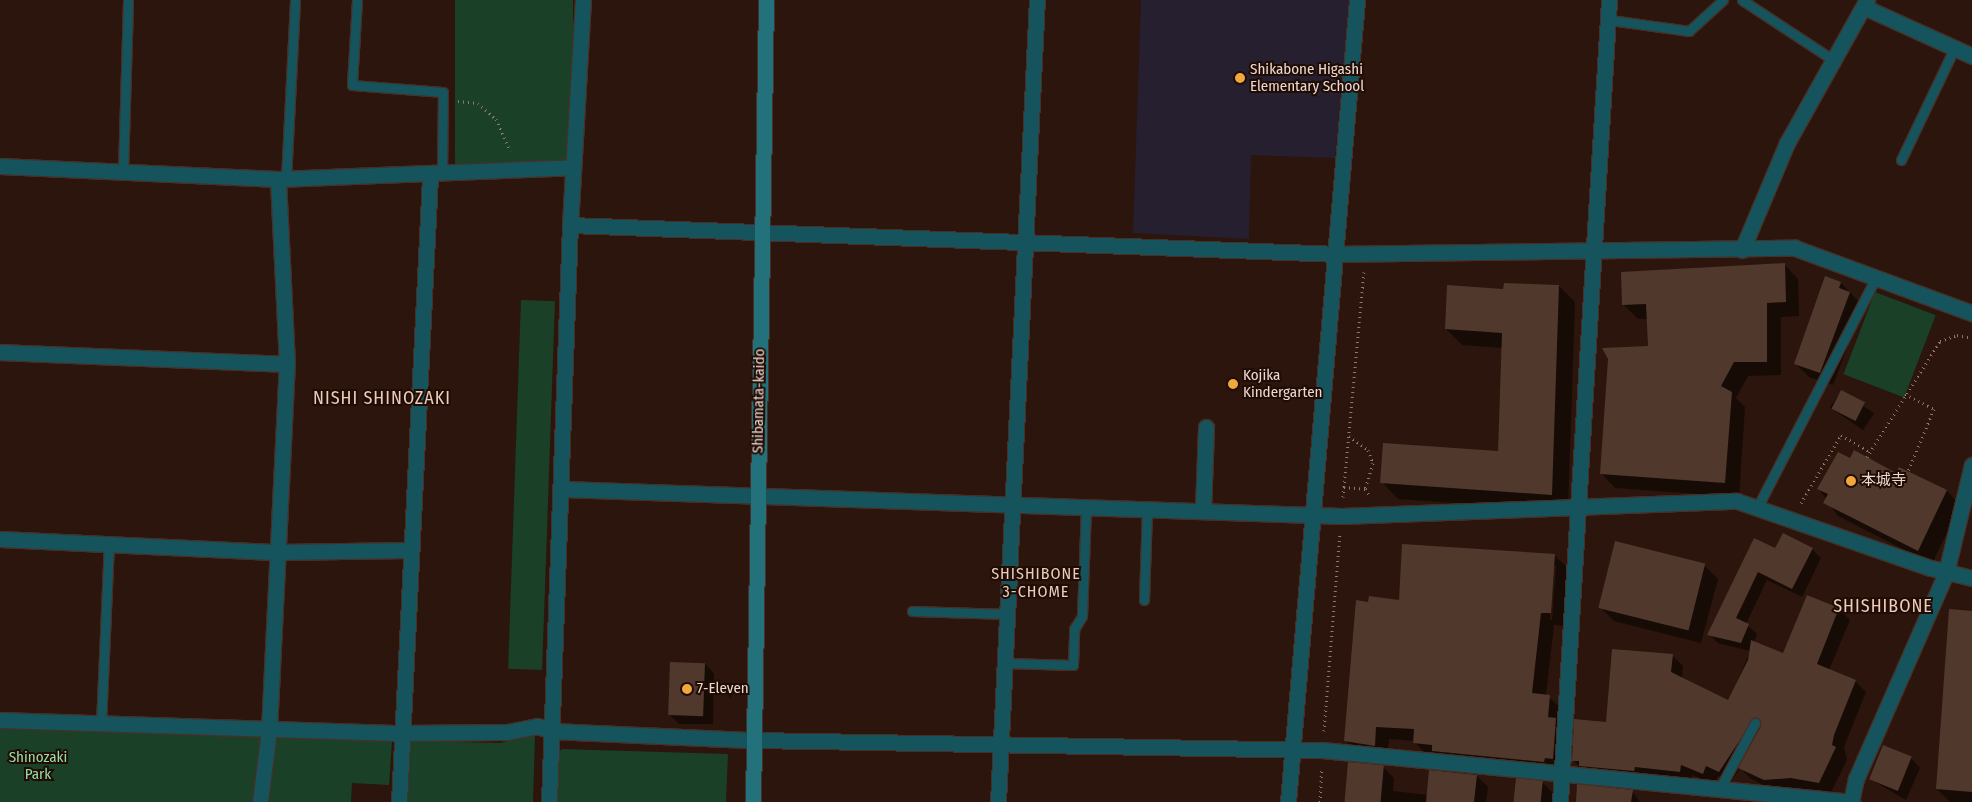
<!DOCTYPE html>
<meta charset="utf-8">
<style>
body{margin:0}
#map{position:relative;width:1972px;height:802px;overflow:hidden;background:#2b150c;font-family:"Fira Sans Condensed","Noto Sans JP",sans-serif}
div>[style]{position:absolute}
[style*='--x']{left:calc(var(--x)*1px);top:calc(var(--y)*1px);width:calc(var(--w)*1px);rotate:calc(var(--a)*1deg)}
.education>*{inset:0;background:#251f2f}
.green>*{inset:0;background:#1a4027;transform-origin:0 0}
.shadow>*{inset:0;background:#0007;transform-origin:0 0}
.building>*{inset:0;background:#51382d;transform-origin:0 0}
.path>*{height:3px;margin-top:-1.5px;transform-origin:0;background:repeating-linear-gradient(90deg,#8c7971 0 1px,transparent 0 5px)}
.roads{filter:drop-shadow(1px 0 #463028) drop-shadow(-1px 0 #463028) drop-shadow(0 1px #463028) drop-shadow(0 -1px #463028)}
.lane>*{height:9px;margin:-4.5px;padding:0 4.5px;transform-origin:4.5px;border-radius:4.5px;background:#15545c}
.street>*{height:15px;margin:-7.5px;padding:0 7.5px;transform-origin:7.5px;border-radius:7.5px;background:#15545c}
.secondary>*{height:15px;margin:-7.5px;padding:0 7.5px;transform-origin:7.5px;border-radius:7.5px;background:#22717b}
.dots>*{width:14px;height:14px;translate:-50% -50%;box-sizing:border-box;border:2px solid #210c04;border-radius:50%}
span{translate:-50% -50%;white-space:nowrap;text-align:center;line-height:1.15;-webkit-text-stroke:4px #210c04;paint-order:stroke}
.poi-label{font-size:15px;color:#ead9d3}
.left{translate:0 -50%;text-align:left}
.street-label{font-size:15px;color:#ead9d3}
.park-label{font-size:15px;color:#92dea8}
.neighbourhood-label{font-size:16px;color:#ebccbf;letter-spacing:1px}
.quarter-label{font-size:18px;color:#ebccbf;letter-spacing:1px}
</style>
<div id="map">
<div class="education">
<i style="clip-path:polygon(1141px 0,1350px 0,1335px 158px,1251px 155px,1249px 239px,1133px 233px)"></i>
</div>
<div class="green">
<i style="left:455px;top:0;width:118px;height:169px"></i>
<i style="left:1875px;top:292px;width:65px;height:88px;rotate:21deg"></i>
<i style="left:521px;top:300px;width:34px;height:369px;rotate:2deg"></i>
<i style="clip-path:polygon(0 728px,392px 741px,389px 785px,352px 783px,351px 802px,0 802px)"></i>
<i style="clip-path:polygon(535px 734px,533px 802px,407px 802px,409px 741px,500px 743px)"></i>
<i style="clip-path:polygon(562px 749px,728px 754px,726px 802px,554px 802px,556px 755px)"></i>
</div>
<div class="shadow">
<i style="clip-path:polygon(1784px 264px,1798px 279px,1799px 316px,1781px 317px,1781px 375px,1748px 376px,1736px 398px,1745px 407px,1739px 497px,1615px 488px,1601px 473px,1649px 347px,1648px 319px,1638px 319px,1624px 305px)"></i>
<i style="clip-path:polygon(1841px 283px,1863px 306px,1833px 385px,1809px 377px,1795px 363px)"></i>
<i style="clip-path:polygon(1559px 286px,1575px 302px,1568px 511px,1398px 499px,1382px 482px,1499px 453px,1503px 348px,1462px 345px,1446px 329px,1505px 290px)"></i>
<i style="left:1841px;top:391px;width:40px;height:20px;rotate:34deg"></i>
<i style="clip-path:polygon(1900px 468px,1947px 491px,1960px 505px,1932px 564px,1838px 516px,1819px 489px,1896px 475px)"></i>
<i style="clip-path:polygon(1754px 539px,1776px 550px,1812px 549px,1821px 558px,1802px 597px,1767px 580px,1746px 624px,1757px 634px,1754px 642px,1784px 654px,1807px 596px,1839px 609px,1850px 620px,1829px 670px,1855px 681px,1866px 692px,1844px 747px,1847px 760px,1827px 800px,1785px 795px,1751px 779px,1740px 768px,1731px 782px,1718px 776px,1714px 784px,1692px 775px,1690px 783px,1584px 771px,1573px 760px,1672px 655px,1683px 666px,1682px 679px,1729px 702px,1750px 651px,1718px 643px,1709px 634px)"></i>
<i style="clip-path:polygon(evenodd,1404px 545px,1555px 556px,1568px 568px,1564px 626px,1554px 625px,1546px 695px,1562px 709px,1557px 770px,1427px 756px,1414px 741px,1389px 739px,1387px 758px,1358px 753px,1345px 740px,1369px 603px,1400px 601px,1404px 545px,1553px 566px,1556px 566px,1552px 620px,1550px 619px,1553px 566px)"></i>
<i style="clip-path:polygon(1704px 565px,1718px 579px,1701px 643px,1614px 621px,1601px 608px)"></i>
<i style="clip-path:polygon(1972px 612px,1972px 802px,1950px 802px,1937px 789px)"></i>
<i style="clip-path:polygon(705px 664px,714px 673px,713px 724px,679px 724px,670px 715px)"></i>
<i style="clip-path:polygon(1911px 758px,1920px 768px,1906px 800px,1870px 779px)"></i>
<i style="clip-path:polygon(1383px 767px,1394px 778px,1393px 791px,1428px 795px,1477px 776px,1488px 787px,1486px 802px,1348px 802px)"></i>
<i style="clip-path:polygon(1542px 782px,1553px 793px,1553px 802px,1516px 802px)"></i>
<i style="clip-path:polygon(1632px 791px,1640px 802px,1577px 802px)"></i>
</div>
<div class="building">
<i style="clip-path:polygon(1785px 263px,1786px 302px,1767px 303px,1767px 362px,1734px 362px,1721px 386px,1732px 392px,1725px 483px,1600px 474px,1608px 359px,1602px 348px,1648px 346px,1646px 304px,1622px 305px,1621px 272px)"></i>
<i style="clip-path:polygon(1825px 276px,1841px 282px,1839px 288px,1850px 292px,1820px 373px,1794px 364px)"></i>
<i style="clip-path:polygon(1504px 283px,1559px 285px,1552px 495px,1380px 483px,1383px 443px,1498px 451px,1502px 333px,1445px 329px,1447px 285px,1503px 289px)"></i>
<i style="left:1841px;top:390px;width:27px;height:21px;rotate:27deg"></i>
<i style="clip-path:polygon(1854px 450px,1896px 473px,1899px 467px,1947px 490px,1918px 551px,1823px 503px,1828px 494px,1817px 489px,1838px 452px,1850px 458px)"></i>
<i style="clip-path:polygon(1783px 533px,1813px 548px,1792px 589px,1758px 572px,1736px 618px,1749px 624px,1741px 643px,1707px 635px,1754px 538px,1775px 548px)"></i>
<i style="left:1615px;top:541px;width:93px;height:69px;rotate:14deg"></i>
<i style="clip-path:polygon(1402px 544px,1555px 554px,1551px 613px,1541px 613px,1532px 693px,1550px 695px,1548px 717px,1556px 718px,1553px 759px,1545px 758px,1544px 762px,1432px 751px,1432px 745px,1413px 743px,1414px 729px,1376px 727px,1375px 746px,1344px 741px,1356px 600px,1368px 602px,1369px 596px,1399px 600px)"></i>
<i style="clip-path:polygon(1807px 595px,1839px 608px,1817px 664px,1856px 680px,1834px 735px,1832px 745px,1836px 747px,1819px 783px,1791px 778px,1764px 780px,1738px 768px,1761px 726px,1755px 717px,1719px 772px,1706px 766px,1703px 774px,1681px 765px,1680px 772px,1635px 767px,1634px 771px,1579px 766px,1579px 761px,1572px 761px,1574px 719px,1606px 722px,1612px 649px,1673px 654px,1671px 672px,1728px 700px,1748px 660px,1751px 640px,1783px 653px)"></i>
<i style="clip-path:polygon(1949px 609px,1972px 611px,1972px 792px,1936px 789px)"></i>
<i style="left:670px;top:662px;width:35px;height:53px;rotate:2deg"></i>
<i style="left:1883px;top:745px;width:31px;height:37px;rotate:22deg"></i>
<i style="left:1348px;top:762px;width:36px;height:40px;rotate:5deg"></i>
<i style="clip-path:polygon(1429px 770px,1477px 775px,1474px 802px,1426px 802px)"></i>
<i style="left:1516px;top:778px;width:27px;height:24px;rotate:6deg"></i>
<i style="clip-path:polygon(1577px 784px,1633px 790px,1631px 802px,1576px 802px)"></i>
</div>
<div class="path">
<i style="--x:458;--y:101;--w:20;--a:6"></i>
<i style="--x:478;--y:103;--w:24;--a:42"></i>
<i style="--x:496;--y:119;--w:35;--a:66"></i>
<i style="--x:1905;--y:394;--w:33;--a:27"></i>
<i style="--x:1934;--y:409;--w:67;--a:112.8"></i>
<i style="--x:1349;--y:436;--w:24;--a:36"></i>
<i style="--x:1368;--y:450;--w:14;--a:69"></i>
<i style="--x:1373;--y:463;--w:27;--a:107"></i>
<i style="--x:1365;--y:489;--w:7;--a:56"></i>
<i style="--x:1867;--y:457;--w:137;--a:-57.8"></i>
<i style="--x:1940;--y:341;--w:18;--a:-19"></i>
<i style="--x:1957;--y:335;--w:15;--a:11"></i>
<i style="--x:1344;--y:487;--w:21;--a:5"></i>
<i style="--x:1343;--y:497;--w:226;--a:-84.7"></i>
<i style="--x:1801;--y:503;--w:79;--a:-59.5"></i>
<i style="--x:1841;--y:435;--w:34;--a:30"></i>
<i style="--x:1324;--y:731;--w:199;--a:-85.4"></i>
<i style="--x:1320;--y:802;--w:34;--a:-87"></i>
</div>
<div class="roads">
<div class="lane">
<i style="--x:357;--y:0;--w:85;--a:93.4"></i>
<i style="--x:352;--y:85;--w:91;--a:4.4"></i>
<i style="--x:443;--y:92;--w:83;--a:90.7"></i>
<i style="--x:1742;--y:0;--w:111;--a:33.3"></i>
<i style="--x:1610;--y:20;--w:80;--a:7.9"></i>
<i style="--x:1689;--y:31;--w:46;--a:-42.4"></i>
<i style="--x:1901;--y:160;--w:123;--a:-64.5"></i>
<i style="--x:123;--y:171;--w:171;--a:-88.3"></i>
<i style="--x:286;--y:179;--w:179;--a:-87.1"></i>
<i style="--x:1757;--y:508;--w:258;--a:-62.7"></i>
<i style="--x:1144;--y:600;--w:91;--a:-88.1"></i>
<i style="--x:912;--y:611;--w:96;--a:1.8"></i>
<i style="--x:1006;--y:663;--w:67;--a:1.7"></i>
<i style="--x:1073;--y:665;--w:36;--a:-88"></i>
<i style="--x:1074;--y:629;--w:15;--a:-58"></i>
<i style="--x:1082;--y:616;--w:110;--a:-87.9"></i>
<i style="--x:101;--y:725;--w:181;--a:-87.5"></i>
<i style="--x:1720;--y:788;--w:74;--a:-61.7"></i>
</div>
<div class="street">
<i style="--x:1864;--y:7;--w:119;--a:24.4"></i>
<i style="--x:0;--y:166;--w:278;--a:2.7"></i>
<i style="--x:278;--y:179;--w:295;--a:-2.3"></i>
<i style="--x:570;--y:225;--w:769;--a:2.16"></i>
<i style="--x:1338;--y:254;--w:457;--a:-0.8"></i>
<i style="--x:1795;--y:248;--w:189;--a:20.2"></i>
<i style="--x:1742;--y:250;--w:116;--a:-67.2"></i>
<i style="--x:1787;--y:143;--w:164;--a:-60.8"></i>
<i style="--x:0;--y:352;--w:287;--a:2.4"></i>
<i style="--x:563;--y:489;--w:779;--a:1.99"></i>
<i style="--x:1342;--y:516;--w:395;--a:-2.2"></i>
<i style="--x:1737;--y:501;--w:205;--a:19.1"></i>
<i style="--x:1931;--y:568;--w:42;--a:13.7"></i>
<i style="--x:1203;--y:510;--w:83;--a:-87.9"></i>
<i style="--x:0;--y:539;--w:279;--a:2.7"></i>
<i style="--x:279;--y:552;--w:130;--a:-0.9"></i>
<i style="--x:0;--y:720;--w:402;--a:1.9"></i>
<i style="--x:402;--y:733;--w:105;--a:-0.5"></i>
<i style="--x:507;--y:732;--w:31;--a:-11"></i>
<i style="--x:537;--y:726;--w:16;--a:18"></i>
<i style="--x:552;--y:731;--w:202;--a:2.6"></i>
<i style="--x:754;--y:740;--w:568;--a:1.01"></i>
<i style="--x:1322;--y:750;--w:533;--a:5.6"></i>
<i style="--x:260;--y:802;--w:73;--a:-82.9"></i>
<i style="--x:269;--y:730;--w:366;--a:-87.2"></i>
<i style="--x:287;--y:364;--w:185;--a:-92.8"></i>
<i style="--x:399;--y:802;--w:627;--a:-87.16"></i>
<i style="--x:549;--y:802;--w:577;--a:-87.92"></i>
<i style="--x:570;--y:225;--w:225;--a:-86.7"></i>
<i style="--x:998;--y:802;--w:803;--a:-87.22"></i>
<i style="--x:1288;--y:802;--w:805;--a:-85.08"></i>
<i style="--x:1560;--y:802;--w:803;--a:-86.5"></i>
<i style="--x:1851;--y:802;--w:24;--a:-78"></i>
<i style="--x:1856;--y:779;--w:225;--a:-66.4"></i>
<i style="--x:1946;--y:573;--w:111;--a:-76.5"></i>
</div>
<div class="secondary">
<i style="--x:753;--y:802;--w:802;--a:-89.07"></i>
</div>
</div>
<div class="dots">
<i style="left:1240px;top:78px;background:#efa73e"></i>
<i style="left:1233px;top:384px;background:#efa73e"></i>
<i style="left:1851px;top:481px;background:#efa73e"></i>
<i style="left:687px;top:689px;background:#efa73e"></i>
</div>
<div class="poi-label">
<span class="left" style="left:1250px;top:78px">Shikabone Higashi<br>Elementary School</span>
<span class="left" style="left:1243px;top:384px">Kojika<br>Kindergarten</span>
<span class="left" style="left:1861px;top:481px">本城寺</span>
<span class="left" style="left:697px;top:689px">7-Eleven</span>
</div>
<div class="street-label">
<span style="left:759px;top:401px;rotate:-89deg">Shibamata-kaido</span>
</div>
<div class="park-label">
<span style="left:38px;top:766px">Shinozaki<br>Park</span>
</div>
<div class="neighbourhood-label">
<span style="left:1036px;top:583px">SHISHIBONE<br>3-CHOME</span>
</div>
<div class="quarter-label">
<span style="left:382px;top:398px">NISHI SHINOZAKI</span>
<span style="left:1883px;top:606px">SHISHIBONE</span>
</div>
</div>
